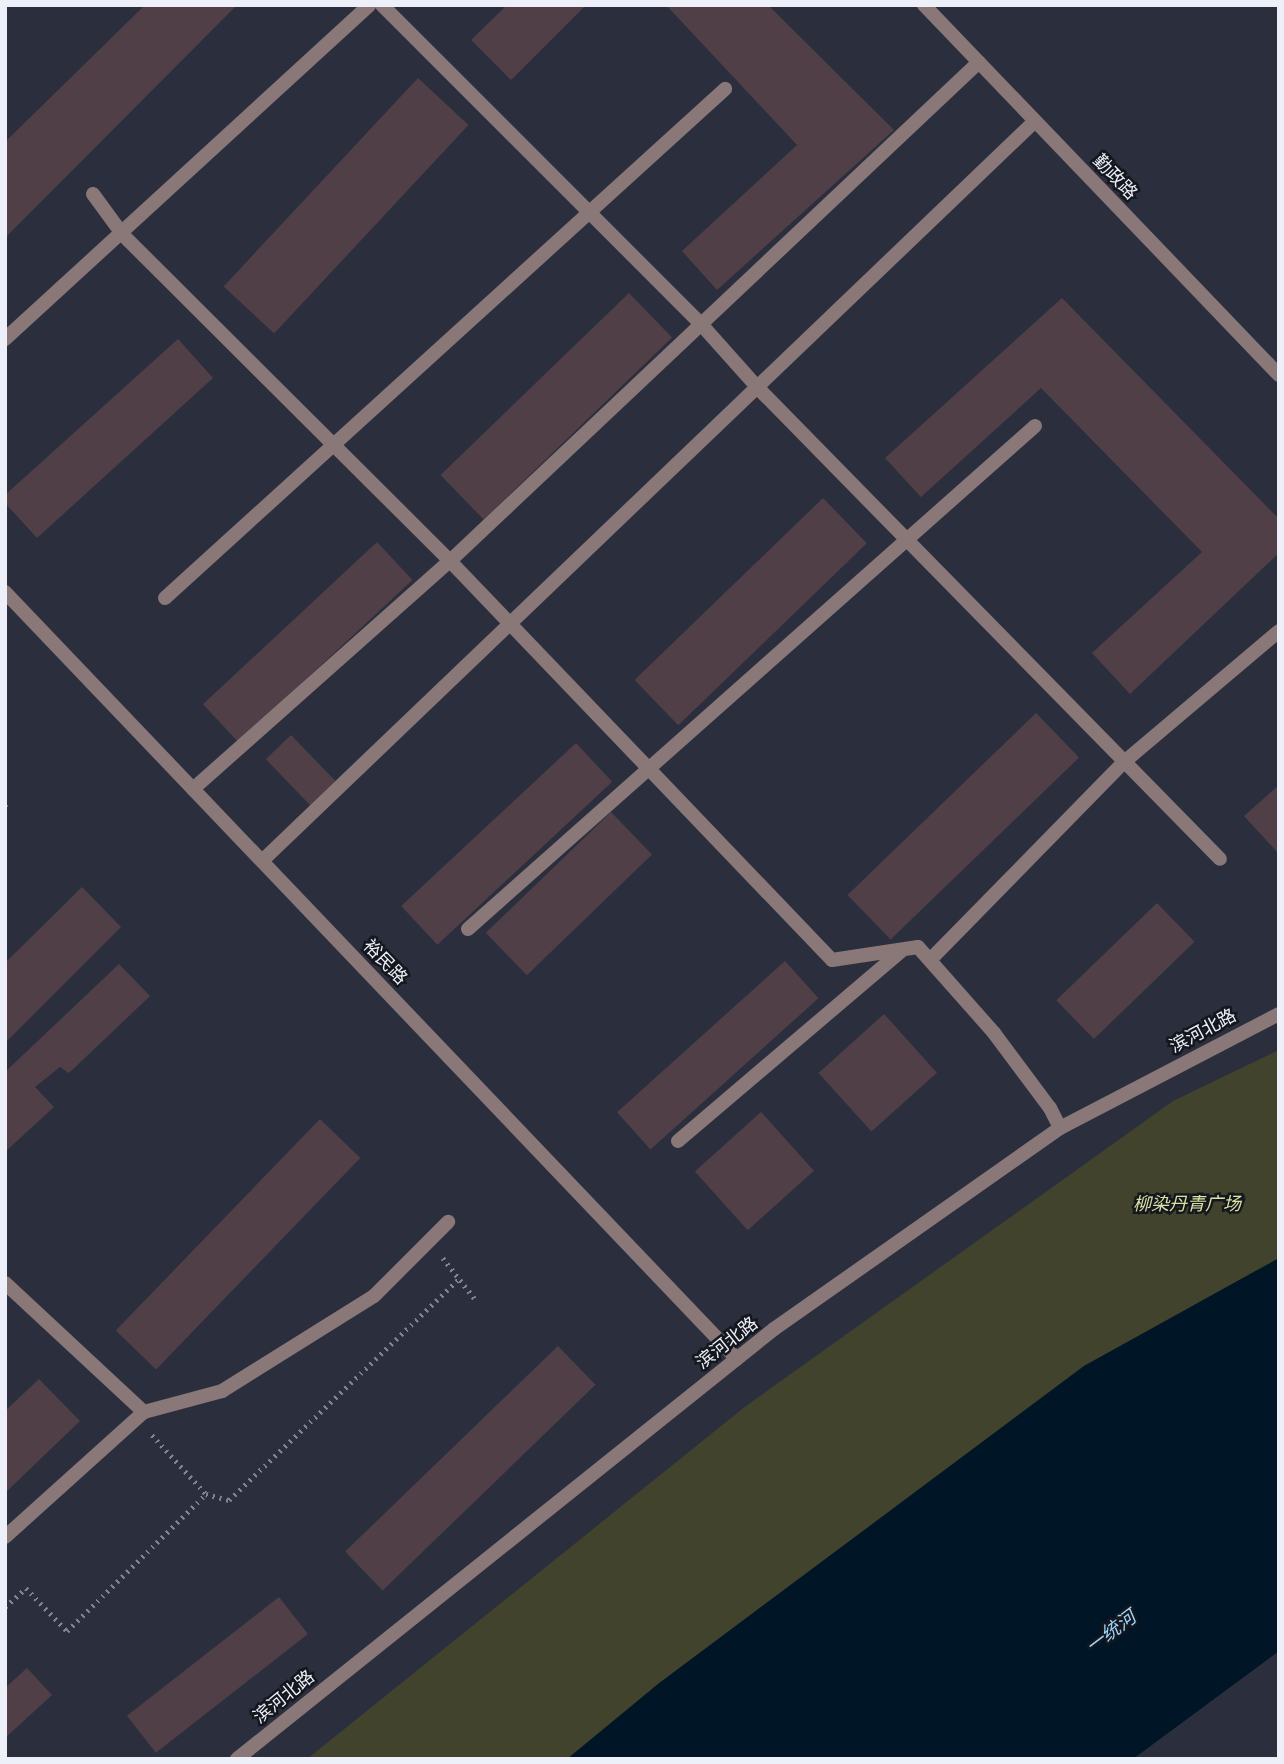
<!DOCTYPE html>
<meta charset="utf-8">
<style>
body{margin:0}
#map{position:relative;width:1284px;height:1764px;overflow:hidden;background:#2b2f3d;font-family:Lora,"Noto Sans SC",serif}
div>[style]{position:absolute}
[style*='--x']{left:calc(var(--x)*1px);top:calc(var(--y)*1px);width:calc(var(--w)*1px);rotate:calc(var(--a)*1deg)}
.green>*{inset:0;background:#41432d}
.water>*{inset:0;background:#001626}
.building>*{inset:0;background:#503f47;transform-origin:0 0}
.path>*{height:4.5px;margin-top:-2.25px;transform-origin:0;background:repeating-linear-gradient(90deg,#808490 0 2px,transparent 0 7px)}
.street>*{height:14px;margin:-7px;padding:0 7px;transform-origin:7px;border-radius:7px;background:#897877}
span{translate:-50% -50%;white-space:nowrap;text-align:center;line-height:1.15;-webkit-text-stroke:5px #15171e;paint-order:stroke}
.street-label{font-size:18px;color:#edf0f9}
.park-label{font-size:18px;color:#dae1a5;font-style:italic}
.water-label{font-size:19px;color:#9cd4fa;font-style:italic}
.frame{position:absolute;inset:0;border:7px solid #edf0f9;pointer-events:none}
</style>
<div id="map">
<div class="green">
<i style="clip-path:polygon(1279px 1050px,1279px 1258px,1084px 1366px,658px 1684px,570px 1759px,307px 1759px,746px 1406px,1173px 1101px)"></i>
</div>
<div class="water">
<i style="clip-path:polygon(1279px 1258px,1279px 1651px,1133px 1759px,567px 1759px,658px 1684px,1084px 1366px)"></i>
</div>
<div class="building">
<i style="clip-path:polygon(145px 5px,237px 5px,5px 238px,5px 142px)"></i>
<i style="clip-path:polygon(507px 5px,586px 5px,511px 80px,471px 40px)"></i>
<i style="clip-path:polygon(666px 5px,768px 5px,894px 130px,717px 290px,682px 251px,797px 145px)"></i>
<i style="left:418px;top:78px;width:69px;height:285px;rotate:43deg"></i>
<i style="left:629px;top:293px;width:62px;height:262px;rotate:46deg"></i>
<i style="clip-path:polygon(1062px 298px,1279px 519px,1279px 553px,1130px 694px,1092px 653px,1202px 552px,1041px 388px,921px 497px,885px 458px)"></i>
<i style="clip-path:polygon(178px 339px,213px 378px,37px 538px,5px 503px,5px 495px)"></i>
<i style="left:823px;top:498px;width:63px;height:262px;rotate:46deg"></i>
<i style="left:377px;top:542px;width:52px;height:238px;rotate:47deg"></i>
<i style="left:1036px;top:713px;width:62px;height:262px;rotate:46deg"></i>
<i style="left:291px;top:735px;width:64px;height:35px;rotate:46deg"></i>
<i style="left:576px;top:743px;width:53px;height:239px;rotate:47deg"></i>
<i style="clip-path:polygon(1279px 785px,1279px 854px,1244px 816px)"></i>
<i style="left:611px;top:812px;width:59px;height:174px;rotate:46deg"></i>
<i style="clip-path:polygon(82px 887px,121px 927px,5px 1043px,5px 963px)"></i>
<i style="left:1157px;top:903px;width:54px;height:140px;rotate:46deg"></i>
<i style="left:785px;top:961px;width:50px;height:226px;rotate:48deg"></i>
<i style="clip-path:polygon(119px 964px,150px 996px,69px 1073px,60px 1067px,35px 1087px,54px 1107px,5px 1152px,5px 1072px)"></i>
<i style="left:884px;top:1014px;width:79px;height:88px;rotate:48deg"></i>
<i style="left:761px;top:1112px;width:79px;height:89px;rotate:48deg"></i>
<i style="left:320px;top:1119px;width:56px;height:294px;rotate:44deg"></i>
<i style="left:558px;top:1346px;width:54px;height:296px;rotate:46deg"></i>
<i style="clip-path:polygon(39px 1379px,80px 1421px,5px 1493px,5px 1411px)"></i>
<i style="left:279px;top:1597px;width:47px;height:193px;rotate:52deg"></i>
<i style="clip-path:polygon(27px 1668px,52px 1695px,5px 1738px,5px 1688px)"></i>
</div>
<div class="path">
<i style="--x:5;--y:805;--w:4;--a:-45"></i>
<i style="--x:443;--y:1258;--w:52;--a:52"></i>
<i style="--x:152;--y:1435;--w:80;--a:47.5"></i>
<i style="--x:206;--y:1494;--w:24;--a:15"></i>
<i style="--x:229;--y:1500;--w:319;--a:-43.9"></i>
<i style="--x:5;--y:1607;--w:28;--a:-42"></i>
<i style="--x:26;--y:1588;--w:59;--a:46.4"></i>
<i style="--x:67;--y:1631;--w:195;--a:-44.6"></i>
</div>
<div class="street">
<i style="--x:382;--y:5;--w:450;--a:45"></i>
<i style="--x:700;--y:323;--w:86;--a:48.3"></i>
<i style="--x:757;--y:387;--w:661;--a:45.55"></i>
<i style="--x:924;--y:5;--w:513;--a:46.19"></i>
<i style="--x:93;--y:194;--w:51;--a:53.8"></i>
<i style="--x:123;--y:235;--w:462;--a:44.9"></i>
<i style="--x:450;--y:561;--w:552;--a:46.25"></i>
<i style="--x:832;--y:960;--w:87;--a:-8.6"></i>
<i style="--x:918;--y:947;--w:115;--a:48.5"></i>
<i style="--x:994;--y:1033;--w:94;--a:53.3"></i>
<i style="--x:1050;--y:1108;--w:22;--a:63"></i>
<i style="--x:5;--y:339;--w:494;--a:-42.5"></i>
<i style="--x:5;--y:592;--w:1060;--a:46.34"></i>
<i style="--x:165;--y:598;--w:757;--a:-42.27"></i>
<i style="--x:193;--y:789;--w:344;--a:-41.6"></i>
<i style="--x:450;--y:561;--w:727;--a:-43.33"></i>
<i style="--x:262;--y:861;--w:1070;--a:-43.75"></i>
<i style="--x:468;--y:929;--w:758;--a:-41.58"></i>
<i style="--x:930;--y:960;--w:277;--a:-45.6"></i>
<i style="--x:1124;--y:762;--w:203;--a:-40.2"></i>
<i style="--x:678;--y:1141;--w:293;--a:-40.4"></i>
<i style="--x:5;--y:1283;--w:190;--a:42.9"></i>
<i style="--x:5;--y:1537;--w:187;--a:-42"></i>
<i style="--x:144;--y:1412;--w:81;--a:-15.1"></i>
<i style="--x:222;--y:1391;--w:179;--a:-32"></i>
<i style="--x:374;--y:1296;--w:105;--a:-45"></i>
<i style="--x:237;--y:1759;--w:688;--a:-38.69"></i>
<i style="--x:774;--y:1329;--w:350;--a:-35.1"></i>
<i style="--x:1060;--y:1128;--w:247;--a:-27.5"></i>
</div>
<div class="street-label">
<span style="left:1115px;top:177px;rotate:46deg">勤政路</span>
<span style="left:385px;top:962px;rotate:46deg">裕民路</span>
<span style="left:1203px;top:1031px;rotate:-28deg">滨河北路</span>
<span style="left:727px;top:1343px;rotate:-38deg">滨河北路</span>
<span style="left:284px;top:1697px;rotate:-39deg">滨河北路</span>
</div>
<div class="park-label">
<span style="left:1187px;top:1204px">柳染丹青广场</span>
</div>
<div class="water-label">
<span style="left:1111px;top:1632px;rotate:-37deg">一统河</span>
</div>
<div class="frame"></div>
</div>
